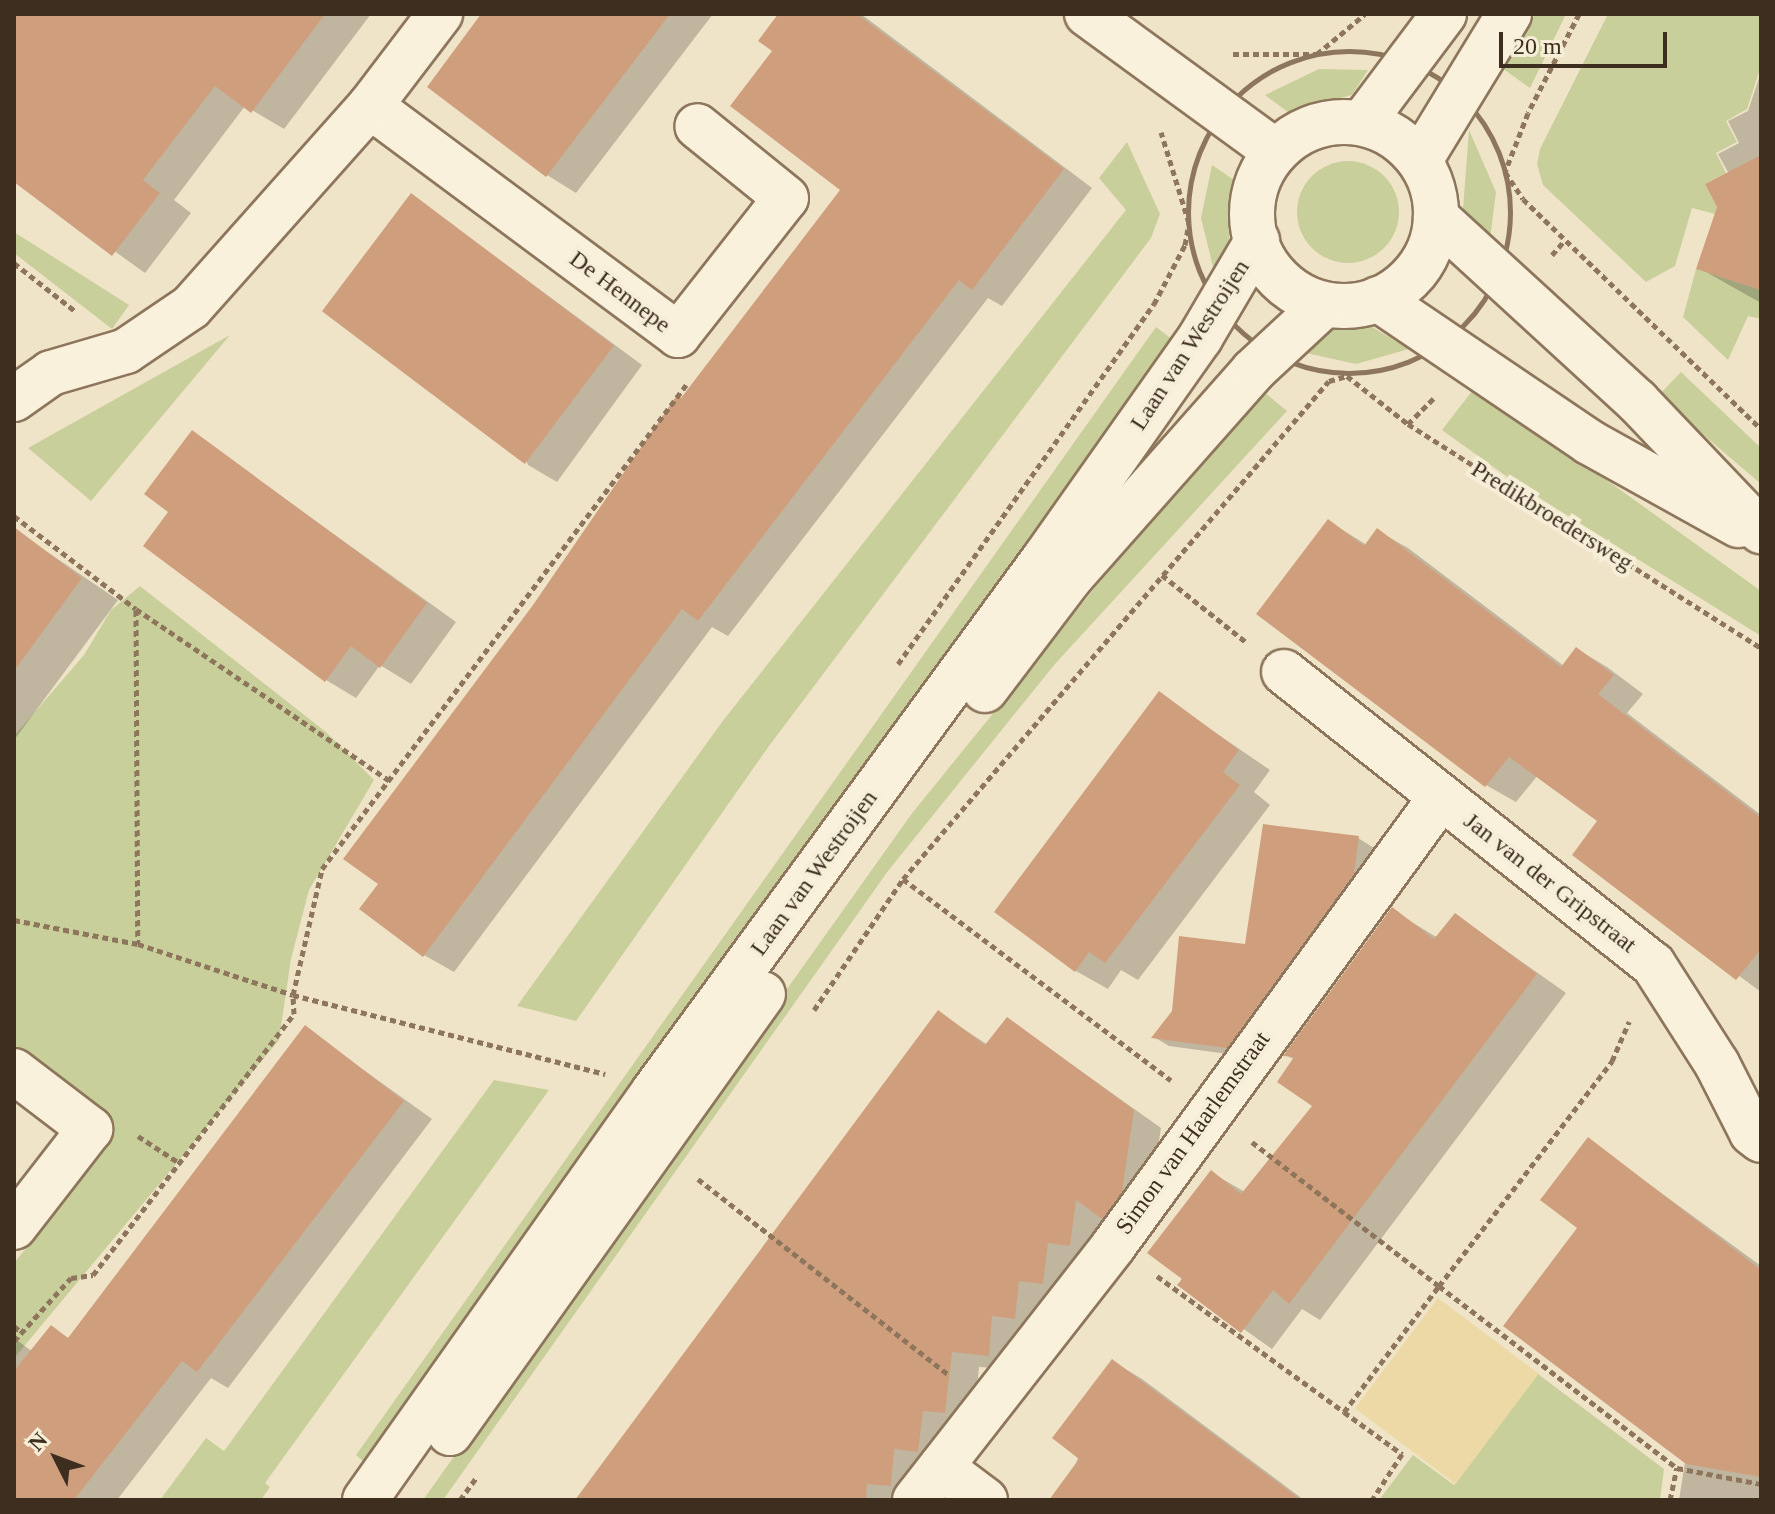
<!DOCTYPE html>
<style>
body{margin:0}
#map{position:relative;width:1775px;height:1514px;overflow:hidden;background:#f0e4c8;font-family:"Times New Roman",serif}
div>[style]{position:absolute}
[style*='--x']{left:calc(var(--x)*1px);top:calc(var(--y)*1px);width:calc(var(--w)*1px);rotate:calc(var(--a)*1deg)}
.green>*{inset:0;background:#c9cf9b}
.round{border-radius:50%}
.sand>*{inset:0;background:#ecd9a5;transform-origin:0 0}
.shadow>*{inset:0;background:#0003}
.building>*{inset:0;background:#cf9f7d;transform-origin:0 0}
.path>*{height:5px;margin-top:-2.5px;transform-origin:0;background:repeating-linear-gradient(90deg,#8d765c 0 6px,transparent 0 10px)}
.path>.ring{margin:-2.5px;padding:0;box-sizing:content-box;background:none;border:5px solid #8d765c;border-radius:50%}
.roads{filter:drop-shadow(2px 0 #8d765c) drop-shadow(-2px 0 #8d765c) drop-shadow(0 2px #8d765c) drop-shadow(0 -2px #8d765c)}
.minor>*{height:44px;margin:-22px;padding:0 22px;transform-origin:22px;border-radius:22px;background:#faf1dc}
.minor>.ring{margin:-22px;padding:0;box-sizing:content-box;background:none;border:44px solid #faf1dc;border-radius:50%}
span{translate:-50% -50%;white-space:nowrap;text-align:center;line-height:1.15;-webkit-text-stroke:8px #f7eed8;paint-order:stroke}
.street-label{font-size:24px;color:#3d2e20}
.frame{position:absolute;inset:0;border:16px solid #3d2e20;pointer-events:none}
.north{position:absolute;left:16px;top:1418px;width:80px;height:80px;-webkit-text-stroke:6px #f7eed8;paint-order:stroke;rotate:312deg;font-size:22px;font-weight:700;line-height:32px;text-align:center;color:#3d2e20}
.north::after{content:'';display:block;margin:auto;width:28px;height:36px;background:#3d2e20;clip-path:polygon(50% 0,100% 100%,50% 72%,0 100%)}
.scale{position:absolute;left:1499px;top:32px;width:168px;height:36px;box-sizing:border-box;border:4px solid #3d2e20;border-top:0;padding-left:10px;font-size:24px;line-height:28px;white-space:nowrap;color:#3d2e20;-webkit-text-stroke:6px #f7eed8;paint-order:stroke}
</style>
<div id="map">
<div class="green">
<i style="clip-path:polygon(1535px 14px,1566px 14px,1530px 88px,1502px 68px)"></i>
<i style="clip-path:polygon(1608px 14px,1761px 14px,1761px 66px,1747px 109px,1726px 121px,1737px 142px,1716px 153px,1726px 173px,1705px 184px,1717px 207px,1715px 214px,1692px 208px,1675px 266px,1646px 282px,1543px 185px,1537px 164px,1540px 149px)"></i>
<i style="clip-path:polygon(1319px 69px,1368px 70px,1352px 95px,1288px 112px,1265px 95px)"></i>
<i style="clip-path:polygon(1469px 130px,1496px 192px,1490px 239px,1463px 209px)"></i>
<i style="clip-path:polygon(1127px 142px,1160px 214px,1151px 238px,769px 746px,576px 1021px,517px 1006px,722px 722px,1126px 210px,1099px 178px)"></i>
<i class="round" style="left:1297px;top:161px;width:102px;height:102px"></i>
<i style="clip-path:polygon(1212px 165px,1237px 182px,1225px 266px,1217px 283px,1201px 218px)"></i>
<i style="clip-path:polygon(14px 232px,129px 305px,112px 329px,14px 253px)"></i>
<i style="clip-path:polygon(1696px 269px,1761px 290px,1761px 319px,1748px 316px,1728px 360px,1683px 317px)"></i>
<i style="clip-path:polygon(1156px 327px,1177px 343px,370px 1467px,356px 1455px)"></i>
<i style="clip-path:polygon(1328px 327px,1372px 327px,1409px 349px,1356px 364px,1297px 351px)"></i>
<i style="clip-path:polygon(230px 335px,91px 501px,28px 448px)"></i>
<i style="clip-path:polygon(1681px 372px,1761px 448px,1761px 484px,1658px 396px)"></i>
<i style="clip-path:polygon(1476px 386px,1761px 591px,1761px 636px,1517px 484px,1442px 430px)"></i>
<i style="clip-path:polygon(1258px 387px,1287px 411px,1055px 664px,888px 871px,443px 1500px,423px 1500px,913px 812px)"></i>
<i style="clip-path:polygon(140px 586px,326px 732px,374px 780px,309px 890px,291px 959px,279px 1040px,16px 1356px,14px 1263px,94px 1164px,111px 1131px,14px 1054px,14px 736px,84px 655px,111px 610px)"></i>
<i style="clip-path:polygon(494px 1080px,549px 1090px,265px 1483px,270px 1487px,261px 1500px,160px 1500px,206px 1438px,224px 1451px)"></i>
<i style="clip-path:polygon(1538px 1374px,1664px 1469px,1660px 1500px,1379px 1500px,1413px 1455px,1454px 1485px)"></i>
</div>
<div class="sand">
<i style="left:1438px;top:1298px;width:126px;height:138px;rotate:37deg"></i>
</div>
<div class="shadow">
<i style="clip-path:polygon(14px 14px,371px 14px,284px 129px,245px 106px,174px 200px,191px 213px,145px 273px,14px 179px)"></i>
<i style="clip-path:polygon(487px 14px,713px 14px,576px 193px,547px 175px)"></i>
<i style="clip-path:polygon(781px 14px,861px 14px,1092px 188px,1002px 306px,988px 298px,728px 636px,712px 627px,454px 972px,424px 955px,380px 884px,534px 606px,843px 190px,774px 51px)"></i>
<i style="clip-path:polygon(1761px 72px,1761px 303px,1699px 268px,1729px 174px,1718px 154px,1739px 143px,1728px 121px,1748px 111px)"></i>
<i style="clip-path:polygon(412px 195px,642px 365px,557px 482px,528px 465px)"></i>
<i style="clip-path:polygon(192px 432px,456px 622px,411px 684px,380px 665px,356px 698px,326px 680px)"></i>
<i style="clip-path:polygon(1328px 521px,1367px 545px,1378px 531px,1408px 548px,1564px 666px,1577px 649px,1607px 667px,1643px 694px,1627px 713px,1761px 815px,1761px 992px,1575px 855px,1600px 820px,1538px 775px,1516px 802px,1486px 785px)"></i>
<i style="clip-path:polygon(18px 532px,118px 600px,14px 740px,14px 537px)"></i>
<i style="clip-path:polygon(1159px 694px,1270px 770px,1254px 792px,1270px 805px,1138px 980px,1121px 970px,1108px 989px,1076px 971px)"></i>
<i style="clip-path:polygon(1358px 838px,1374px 848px,1369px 883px,1243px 1056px,1169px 1046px,1154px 1037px,1174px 1012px)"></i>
<i style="clip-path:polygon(1392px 910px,1438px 938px,1456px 915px,1566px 993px,1320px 1320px,1302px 1309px,1272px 1349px,1180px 1284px,1212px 1173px,1245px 1192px,1315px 1106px,1295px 1060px,1286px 1055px)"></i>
<i style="clip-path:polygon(939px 1013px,988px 1045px,1008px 1019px,1161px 1128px,1149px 1208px,1131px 1234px,1103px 1218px,1098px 1261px,1075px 1258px,1071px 1298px,1016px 1370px,979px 1367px,973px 1428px,895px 1500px,577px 1500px)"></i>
<i style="clip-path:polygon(305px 1028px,432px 1119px,228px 1388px,211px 1378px,117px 1500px,14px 1500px,14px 1338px,33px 1352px,51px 1328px,70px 1339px)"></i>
<i style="clip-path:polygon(1589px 1140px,1761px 1266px,1761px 1500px,1679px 1500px,1685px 1462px,1580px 1228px)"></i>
<i style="clip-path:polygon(1112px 1361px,1142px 1379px,1304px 1500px,1063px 1500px)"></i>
</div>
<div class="building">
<i style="clip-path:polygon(14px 14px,325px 14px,251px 113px,215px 86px,143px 180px,160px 193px,112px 256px,14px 182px)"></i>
<i style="clip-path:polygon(481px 14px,670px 14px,546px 177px,427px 87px)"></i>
<i style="clip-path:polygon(778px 14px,857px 14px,1064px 169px,972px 290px,959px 280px,698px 621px,682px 609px,423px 957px,359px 909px,378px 884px,343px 859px,533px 605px,677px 395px,681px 398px,840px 190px,730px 106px,772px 51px,758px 41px)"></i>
<i style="clip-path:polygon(1761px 155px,1761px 290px,1696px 269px,1717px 207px,1705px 184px)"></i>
<i style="left:411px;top:193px;width:254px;height:148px;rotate:37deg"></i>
<i style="clip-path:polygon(192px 430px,427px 603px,380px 668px,351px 646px,325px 682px,143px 546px,168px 512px,144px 494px)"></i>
<i style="clip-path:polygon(1328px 519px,1364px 546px,1377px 528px,1561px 667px,1576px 647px,1614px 675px,1598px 694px,1761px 818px,1761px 949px,1736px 980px,1572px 855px,1597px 821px,1509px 757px,1485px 787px,1256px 614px)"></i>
<i style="clip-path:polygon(14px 527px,82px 578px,14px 671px)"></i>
<i style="clip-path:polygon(1159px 691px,1239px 750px,1223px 772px,1240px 785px,1105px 963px,1089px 952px,1075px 972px,994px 912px)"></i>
<i style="clip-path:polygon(1263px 824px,1359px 836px,1354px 874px,1227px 1048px,1151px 1038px,1172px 1011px,1179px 936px,1245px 944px)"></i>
<i style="clip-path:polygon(1392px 907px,1434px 939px,1455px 913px,1537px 974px,1289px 1304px,1273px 1290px,1241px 1333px,1177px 1285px,1182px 1279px,1147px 1253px,1211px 1170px,1241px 1194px,1312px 1106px,1277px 1082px,1294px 1057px,1283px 1056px)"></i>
<i style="clip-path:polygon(938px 1010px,985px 1045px,1007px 1017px,1134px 1110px,1122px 1192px,1102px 1219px,1076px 1200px,1070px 1246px,1048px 1243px,1043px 1284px,1019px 1281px,1015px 1319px,992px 1316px,989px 1356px,952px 1352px,945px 1413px,923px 1411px,918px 1452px,894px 1449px,891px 1486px,867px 1484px,866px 1500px,575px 1500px)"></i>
<i style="clip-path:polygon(305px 1025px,404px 1101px,197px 1372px,182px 1361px,74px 1500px,14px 1500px,14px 1371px,51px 1325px,68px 1338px)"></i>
<i style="clip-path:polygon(1588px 1137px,1761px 1270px,1761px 1477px,1686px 1464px,1503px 1326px,1577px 1228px,1540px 1200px)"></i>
<i style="clip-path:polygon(1112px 1359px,1186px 1414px,1301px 1500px,1049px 1500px,1079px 1459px,1052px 1438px)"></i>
</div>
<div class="path">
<i style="--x:1579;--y:14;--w:111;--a:117.3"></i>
<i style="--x:1528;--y:113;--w:63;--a:111.3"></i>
<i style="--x:1505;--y:172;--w:32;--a:56"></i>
<i style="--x:1523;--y:199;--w:331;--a:44"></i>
<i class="ring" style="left:1188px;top:51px;width:317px;height:317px"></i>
<i style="--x:1233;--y:54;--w:84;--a:0"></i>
<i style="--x:1317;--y:54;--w:62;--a:-39.8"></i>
<i style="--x:1552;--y:255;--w:18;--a:-49"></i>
<i style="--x:14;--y:263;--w:78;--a:38.2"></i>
<i style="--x:1408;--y:424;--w:37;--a:-45"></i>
<i style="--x:14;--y:516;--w:153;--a:37.3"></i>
<i style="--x:136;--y:609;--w:307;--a:34.1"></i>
<i style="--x:1162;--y:575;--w:107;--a:38.6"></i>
<i style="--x:136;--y:610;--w:334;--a:89.7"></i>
<i style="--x:898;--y:664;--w:442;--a:-54.6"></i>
<i style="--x:1154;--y:304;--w:67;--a:-62.3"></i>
<i style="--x:1185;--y:245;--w:22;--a:-80"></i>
<i style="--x:1189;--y:223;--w:95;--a:-107.1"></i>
<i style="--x:903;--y:879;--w:335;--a:36.9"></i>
<i style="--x:14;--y:920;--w:126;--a:11"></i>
<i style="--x:138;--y:944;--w:163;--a:18.2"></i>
<i style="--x:293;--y:995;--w:322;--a:14.2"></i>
<i style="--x:814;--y:1010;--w:158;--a:-55.8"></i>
<i style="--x:903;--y:879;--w:655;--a:-49.46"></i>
<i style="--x:1329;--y:381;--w:19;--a:-16"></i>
<i style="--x:1347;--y:376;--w:78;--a:38.2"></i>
<i style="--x:1408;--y:424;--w:418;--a:32.4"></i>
<i style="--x:138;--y:1136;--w:51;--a:33.1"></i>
<i style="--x:1252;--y:1142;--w:236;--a:37.6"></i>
<i style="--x:1439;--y:1286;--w:284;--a:-52.4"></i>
<i style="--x:1612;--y:1061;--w:43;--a:-66.4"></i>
<i style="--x:698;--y:1179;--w:318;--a:38"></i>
<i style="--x:1157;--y:1276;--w:231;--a:36"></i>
<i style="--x:1344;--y:1412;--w:158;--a:-53"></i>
<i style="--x:1439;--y:1286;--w:300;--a:37.4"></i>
<i style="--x:1677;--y:1468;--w:86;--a:10.8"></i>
<i style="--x:14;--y:1326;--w:9;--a:41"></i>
<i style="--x:14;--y:1341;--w:85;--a:-47.9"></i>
<i style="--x:71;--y:1278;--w:22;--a:-8"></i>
<i style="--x:93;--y:1275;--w:329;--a:-52.4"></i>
<i style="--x:294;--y:1014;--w:19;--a:-93"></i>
<i style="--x:293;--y:995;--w:129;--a:-77"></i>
<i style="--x:322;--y:869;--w:606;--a:-53.05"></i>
<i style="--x:1344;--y:1412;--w:72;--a:35.9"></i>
<i style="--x:1402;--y:1454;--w:55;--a:123.1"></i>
<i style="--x:460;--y:1500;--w:27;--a:-54"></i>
<i style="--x:1670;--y:1500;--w:33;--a:-78"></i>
</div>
<div class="roads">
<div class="minor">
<i style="--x:1087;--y:14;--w:233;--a:36.1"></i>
<i style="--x:370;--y:106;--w:384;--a:36.6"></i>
<i style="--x:678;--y:335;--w:174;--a:-51.8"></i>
<i style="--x:786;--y:198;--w:114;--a:-141"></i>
<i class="ring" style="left:1252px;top:122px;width:140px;height:140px"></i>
<i style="--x:1363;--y:122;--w:135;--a:-53.1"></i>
<i style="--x:1420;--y:160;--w:171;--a:-58.6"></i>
<i style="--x:1436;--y:217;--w:273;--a:42.5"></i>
<i style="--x:1637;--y:401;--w:180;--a:46.4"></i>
<i style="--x:1378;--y:299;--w:255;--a:34.1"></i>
<i style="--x:1589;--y:442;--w:171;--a:29.1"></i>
<i style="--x:14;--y:399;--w:45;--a:-35.1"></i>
<i style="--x:51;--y:373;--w:78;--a:-16.3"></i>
<i style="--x:126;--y:351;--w:78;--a:-34.1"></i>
<i style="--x:191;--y:307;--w:269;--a:-48.3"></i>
<i style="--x:370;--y:106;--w:116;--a:-52.7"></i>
<i style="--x:1284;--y:672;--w:471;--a:38.4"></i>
<i style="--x:1653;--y:964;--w:119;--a:57.4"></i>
<i style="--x:1717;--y:1064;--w:77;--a:63.1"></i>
<i style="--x:1752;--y:1133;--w:11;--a:38"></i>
<i style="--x:985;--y:690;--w:141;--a:-52.8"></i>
<i style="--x:1070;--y:578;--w:276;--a:-48.5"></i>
<i style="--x:1253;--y:371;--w:97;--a:-42.9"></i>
<i style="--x:14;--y:1071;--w:96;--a:37.3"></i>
<i style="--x:90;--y:1129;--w:124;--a:127.8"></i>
<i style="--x:450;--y:1433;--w:539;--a:-54.51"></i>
<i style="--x:941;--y:1467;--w:55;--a:36.9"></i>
<i style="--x:365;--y:1500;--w:501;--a:-54.75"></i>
<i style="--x:654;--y:1091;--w:660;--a:-53.76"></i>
<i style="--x:1044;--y:559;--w:271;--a:-54.8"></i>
<i style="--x:1200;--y:338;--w:113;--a:-59.6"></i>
<i style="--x:915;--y:1500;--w:323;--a:-52"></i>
<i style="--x:1114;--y:1245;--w:555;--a:-53.87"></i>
</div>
</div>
<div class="street-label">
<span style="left:620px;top:292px;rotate:37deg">De Hennepe</span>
<span style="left:1190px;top:345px;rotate:-57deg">Laan van Westroijen</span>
<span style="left:1552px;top:516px;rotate:32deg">Predikbroedersweg</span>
<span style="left:814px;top:873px;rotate:-54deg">Laan van Westroijen</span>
<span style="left:1550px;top:883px;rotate:38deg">Jan van der Gripstraat</span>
<span style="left:1193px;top:1133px;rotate:-54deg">Simon van Haarlemstraat</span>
</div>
<div class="frame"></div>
<div class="north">N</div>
<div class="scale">20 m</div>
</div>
